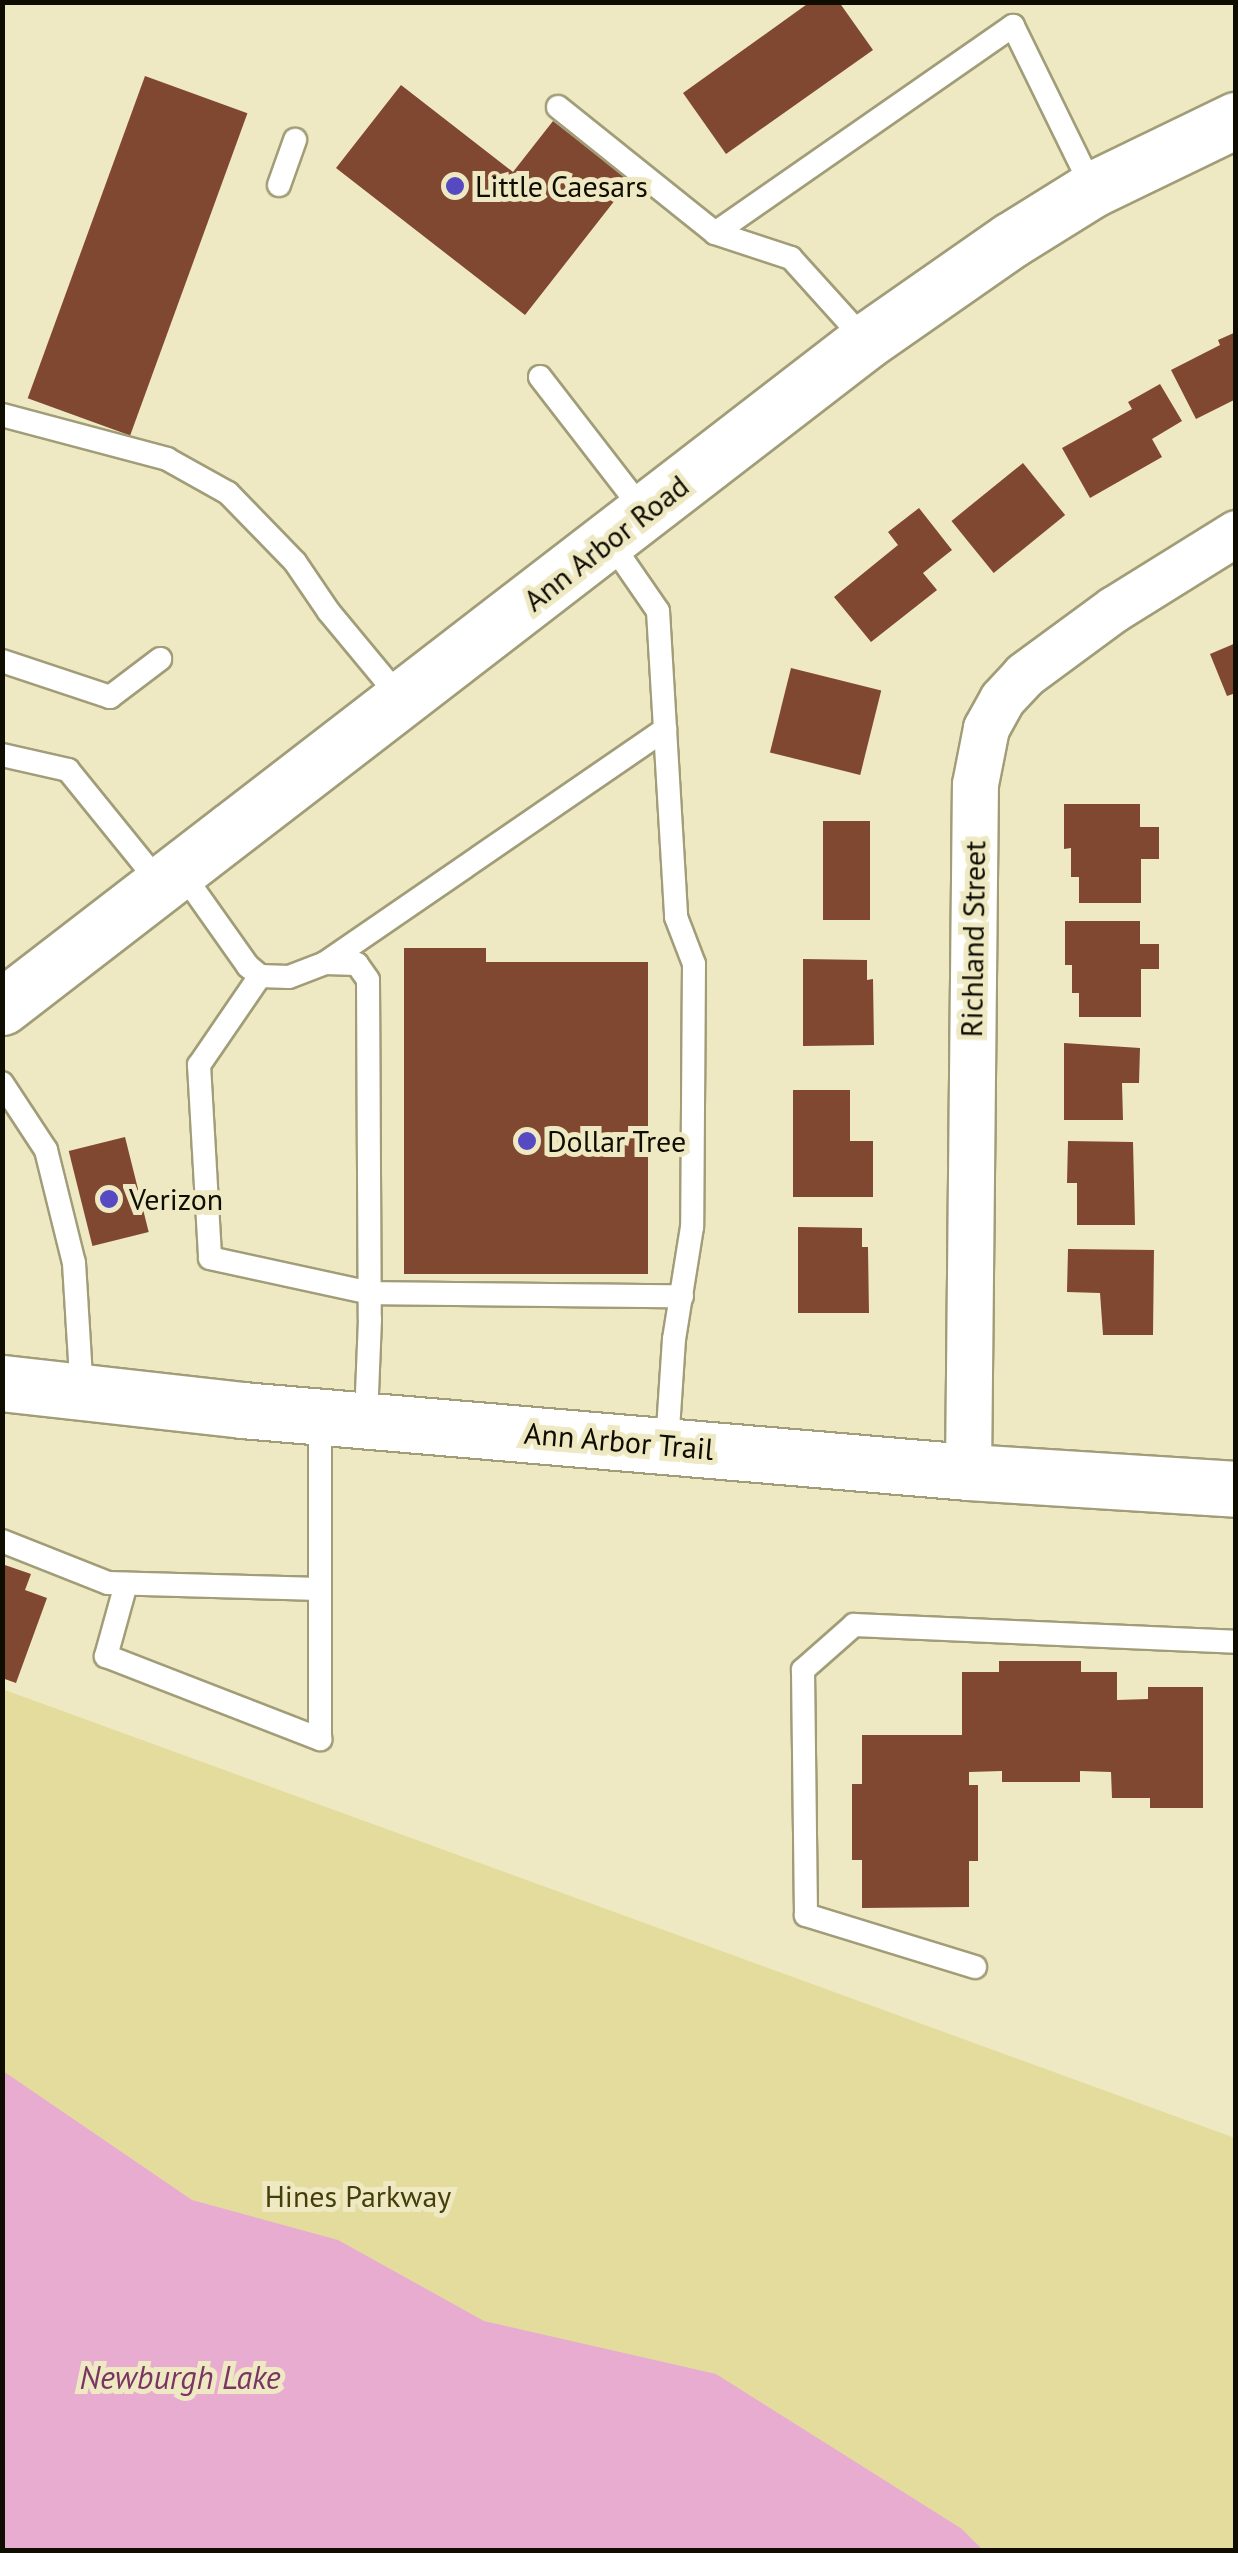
<!DOCTYPE html>
<style>
body{margin:0}
#map{position:relative;width:1238px;height:2553px;overflow:hidden;background:#eee9c2;font-family:"PT Sans",sans-serif}
div>[style]{position:absolute}
[style*='--x']{left:calc(var(--x)*1px);top:calc(var(--y)*1px);width:calc(var(--w)*1px);rotate:calc(var(--a)*1deg)}
.green>*{inset:0;background:#e3dc9c}
.water>*{inset:0;background:#e8acd1}
.building>*{inset:0;background:#804831;transform-origin:0 0}
.roads{filter:drop-shadow(2px 0 #a19d78) drop-shadow(-2px 0 #a19d78) drop-shadow(0 2px #a19d78) drop-shadow(0 -2px #a19d78)}
.lane>*{height:22px;margin:-11px;padding:0 11px;transform-origin:11px;border-radius:11px;background:#fff}
.street>*{height:45px;margin:-22.5px;padding:0 22.5px;transform-origin:22.5px;border-radius:22.5px;background:#fff}
.secondary>*{height:55px;margin:-27.5px;padding:0 27.5px;transform-origin:27.5px;border-radius:27.5px;background:#fff}
.dots>*{width:28px;height:28px;translate:-50% -50%;box-sizing:border-box;border:5px solid #eee9c2;border-radius:50%}
span{translate:-50% -50%;white-space:nowrap;text-align:center;line-height:1.15;-webkit-text-stroke:10px #eee9c2;paint-order:stroke}
.poi-label{font-size:30px;color:#0f0d02}
.left{translate:0 -50%;text-align:left}
.street-label{font-size:30px;color:#0f0d02}
.park-label{font-size:30px;color:#443e0a}
.water-label{font-size:32px;color:#7b3563;font-style:italic}
.frame{position:absolute;inset:0;border:5px solid #0f0d02;pointer-events:none}
</style>
<div id="map">
<div class="green">
<i style="clip-path:polygon(2px 1689px,1235px 2138px,1235px 2550px,3px 2550px)"></i>
</div>
<div class="water">
<i style="clip-path:polygon(3px 2071px,192px 2200px,338px 2240px,484px 2321px,716px 2374px,962px 2529px,983px 2550px,3px 2550px)"></i>
</div>
<div class="building">
<i style="clip-path:polygon(810px 2px,839px 2px,873px 50px,726px 154px,683px 93px)"></i>
<i style="left:145px;top:76px;width:109px;height:343px;rotate:20deg"></i>
<i style="clip-path:polygon(401px 85px,513px 172px,553px 121px,630px 181px,525px 315px,336px 168px)"></i>
<i style="clip-path:polygon(1236px 332px,1236px 399px,1196px 419px,1171px 370px,1220px 345px,1218px 340px)"></i>
<i style="clip-path:polygon(1160px 384px,1182px 421px,1152px 439px,1162px 457px,1090px 498px,1062px 448px,1132px 409px,1128px 402px)"></i>
<i style="left:1023px;top:463px;width:67px;height:92px;rotate:51deg"></i>
<i style="clip-path:polygon(919px 508px,952px 550px,923px 573px,937px 590px,871px 642px,834px 597px,898px 545px,888px 532px)"></i>
<i style="clip-path:polygon(1236px 643px,1236px 693px,1227px 696px,1210px 654px)"></i>
<i style="left:791px;top:668px;width:93px;height:87px;rotate:14deg"></i>
<i style="clip-path:polygon(1064px 804px,1140px 804px,1140px 827px,1159px 827px,1159px 859px,1141px 859px,1141px 903px,1079px 903px,1079px 877px,1071px 877px,1071px 848px,1064px 849px)"></i>
<i style="left:823px;top:821px;width:47px;height:99px"></i>
<i style="clip-path:polygon(1065px 921px,1140px 921px,1140px 944px,1159px 944px,1159px 969px,1141px 969px,1141px 1017px,1079px 1017px,1079px 993px,1072px 993px,1072px 965px,1065px 965px)"></i>
<i style="clip-path:polygon(404px 948px,486px 948px,486px 962px,648px 962px,648px 1274px,404px 1274px)"></i>
<i style="clip-path:polygon(803px 959px,867px 960px,867px 980px,873px 979px,874px 1045px,803px 1046px)"></i>
<i style="clip-path:polygon(1064px 1043px,1140px 1048px,1139px 1083px,1122px 1083px,1123px 1120px,1064px 1120px)"></i>
<i style="clip-path:polygon(793px 1090px,850px 1090px,850px 1141px,873px 1141px,873px 1197px,793px 1197px)"></i>
<i style="left:125px;top:1137px;width:98px;height:58px;rotate:76deg"></i>
<i style="clip-path:polygon(1068px 1141px,1133px 1142px,1135px 1225px,1077px 1225px,1077px 1183px,1067px 1183px)"></i>
<i style="clip-path:polygon(798px 1227px,862px 1228px,862px 1247px,868px 1247px,869px 1313px,798px 1313px)"></i>
<i style="clip-path:polygon(1068px 1249px,1154px 1250px,1153px 1335px,1103px 1335px,1100px 1293px,1067px 1292px)"></i>
<i style="clip-path:polygon(2px 1564px,31px 1574px,25px 1590px,47px 1598px,16px 1683px,2px 1678px)"></i>
<i style="clip-path:polygon(999px 1661px,1081px 1661px,1081px 1672px,1117px 1672px,1117px 1700px,1148px 1699px,1148px 1687px,1203px 1687px,1203px 1808px,1150px 1808px,1150px 1798px,1112px 1798px,1111px 1772px,1080px 1771px,1080px 1782px,1002px 1782px,1002px 1771px,969px 1772px,969px 1785px,978px 1785px,978px 1861px,969px 1861px,969px 1907px,862px 1908px,862px 1860px,852px 1860px,852px 1784px,862px 1784px,862px 1735px,962px 1735px,962px 1672px,999px 1672px)"></i>
</div>
<div class="roads">
<div class="lane">
<i style="--x:558;--y:107;--w:201;--a:38.7"></i>
<i style="--x:715;--y:233;--w:80;--a:18.2"></i>
<i style="--x:791;--y:258;--w:112;--a:47.9"></i>
<i style="--x:279;--y:185;--w:48;--a:-70.4"></i>
<i style="--x:715;--y:233;--w:363;--a:-34.8"></i>
<i style="--x:1013;--y:26;--w:182;--a:63.9"></i>
<i style="--x:540;--y:377;--w:172;--a:52.3"></i>
<i style="--x:2;--y:415;--w:171;--a:14.9"></i>
<i style="--x:167;--y:459;--w:70;--a:29.1"></i>
<i style="--x:228;--y:493;--w:96;--a:45.8"></i>
<i style="--x:295;--y:562;--w:60;--a:55.8"></i>
<i style="--x:329;--y:612;--w:114;--a:50.3"></i>
<i style="--x:609;--y:540;--w:86;--a:55.4"></i>
<i style="--x:658;--y:611;--w:307;--a:86.6"></i>
<i style="--x:676;--y:917;--w:50;--a:69"></i>
<i style="--x:694;--y:964;--w:263;--a:90.4"></i>
<i style="--x:692;--y:1227;--w:113;--a:99.1"></i>
<i style="--x:674;--y:1339;--w:106;--a:93.8"></i>
<i style="--x:2;--y:661;--w:114;--a:18.4"></i>
<i style="--x:110;--y:697;--w:63;--a:-37.2"></i>
<i style="--x:2;--y:755;--w:68;--a:12.8"></i>
<i style="--x:68;--y:770;--w:148;--a:51"></i>
<i style="--x:180;--y:870;--w:118;--a:54.7"></i>
<i style="--x:248;--y:966;--w:16;--a:40"></i>
<i style="--x:260;--y:976;--w:29;--a:2"></i>
<i style="--x:289;--y:977;--w:39;--a:-21"></i>
<i style="--x:325;--y:963;--w:32;--a:2"></i>
<i style="--x:357;--y:964;--w:19;--a:55"></i>
<i style="--x:368;--y:980;--w:339;--a:89.7"></i>
<i style="--x:370;--y:1319;--w:101;--a:92.3"></i>
<i style="--x:325;--y:963;--w:413;--a:-34.5"></i>
<i style="--x:260;--y:976;--w:108;--a:124.4"></i>
<i style="--x:199;--y:1065;--w:193;--a:86.7"></i>
<i style="--x:210;--y:1258;--w:164;--a:12.3"></i>
<i style="--x:370;--y:1293;--w:312;--a:0.6"></i>
<i style="--x:2;--y:1083;--w:80;--a:56.7"></i>
<i style="--x:46;--y:1150;--w:116;--a:76.1"></i>
<i style="--x:74;--y:1263;--w:129;--a:86.5"></i>
<i style="--x:2;--y:1541;--w:114;--a:21.6"></i>
<i style="--x:108;--y:1583;--w:212;--a:1.6"></i>
<i style="--x:126;--y:1584;--w:75;--a:105.5"></i>
<i style="--x:106;--y:1656;--w:230;--a:21.2"></i>
<i style="--x:320;--y:1739;--w:323;--a:-90"></i>
<i style="--x:975;--y:1967;--w:177;--a:-162.9"></i>
<i style="--x:806;--y:1915;--w:245;--a:-90.7"></i>
<i style="--x:803;--y:1670;--w:68;--a:-41.4"></i>
<i style="--x:854;--y:1625;--w:382;--a:2.5"></i>
</div>
<div class="street">
<i style="--x:968;--y:1472;--w:688;--a:-89.42"></i>
<i style="--x:975;--y:784;--w:57;--a:-78.9"></i>
<i style="--x:986;--y:728;--w:33;--a:-61"></i>
<i style="--x:1002;--y:699;--w:33;--a:-47"></i>
<i style="--x:1024;--y:675;--w:112;--a:-36.3"></i>
<i style="--x:1114;--y:609;--w:144;--a:-31.9"></i>
</div>
<div class="secondary">
<i style="--x:2;--y:1007;--w:1091;--a:-37.63"></i>
<i style="--x:866;--y:341;--w:177;--a:-34.9"></i>
<i style="--x:1011;--y:240;--w:97;--a:-31.9"></i>
<i style="--x:1093;--y:189;--w:159;--a:-25.8"></i>
<i style="--x:2;--y:1383;--w:242;--a:6.4"></i>
<i style="--x:242;--y:1410;--w:729;--a:4.88"></i>
<i style="--x:968;--y:1472;--w:269;--a:3.6"></i>
</div>
</div>
<div class="dots">
<i style="left:455px;top:186px;background:#5649c1"></i>
<i style="left:527px;top:1141px;background:#5649c1"></i>
<i style="left:109px;top:1199px;background:#5649c1"></i>
</div>
<div class="poi-label">
<span class="left" style="left:475px;top:186px">Little Caesars</span>
<span class="left" style="left:547px;top:1141px">Dollar Tree</span>
<span class="left" style="left:129px;top:1199px">Verizon</span>
</div>
<div class="street-label">
<span style="left:606px;top:543px;rotate:-38deg">Ann Arbor Road</span>
<span style="left:973px;top:939px;rotate:-89deg">Richland Street</span>
<span style="left:619px;top:1441px;rotate:5deg">Ann Arbor Trail</span>
</div>
<div class="park-label">
<span style="left:358px;top:2196px">Hines Parkway</span>
</div>
<div class="water-label">
<span style="left:180px;top:2377px">Newburgh Lake</span>
</div>
<div class="frame"></div>
</div>
